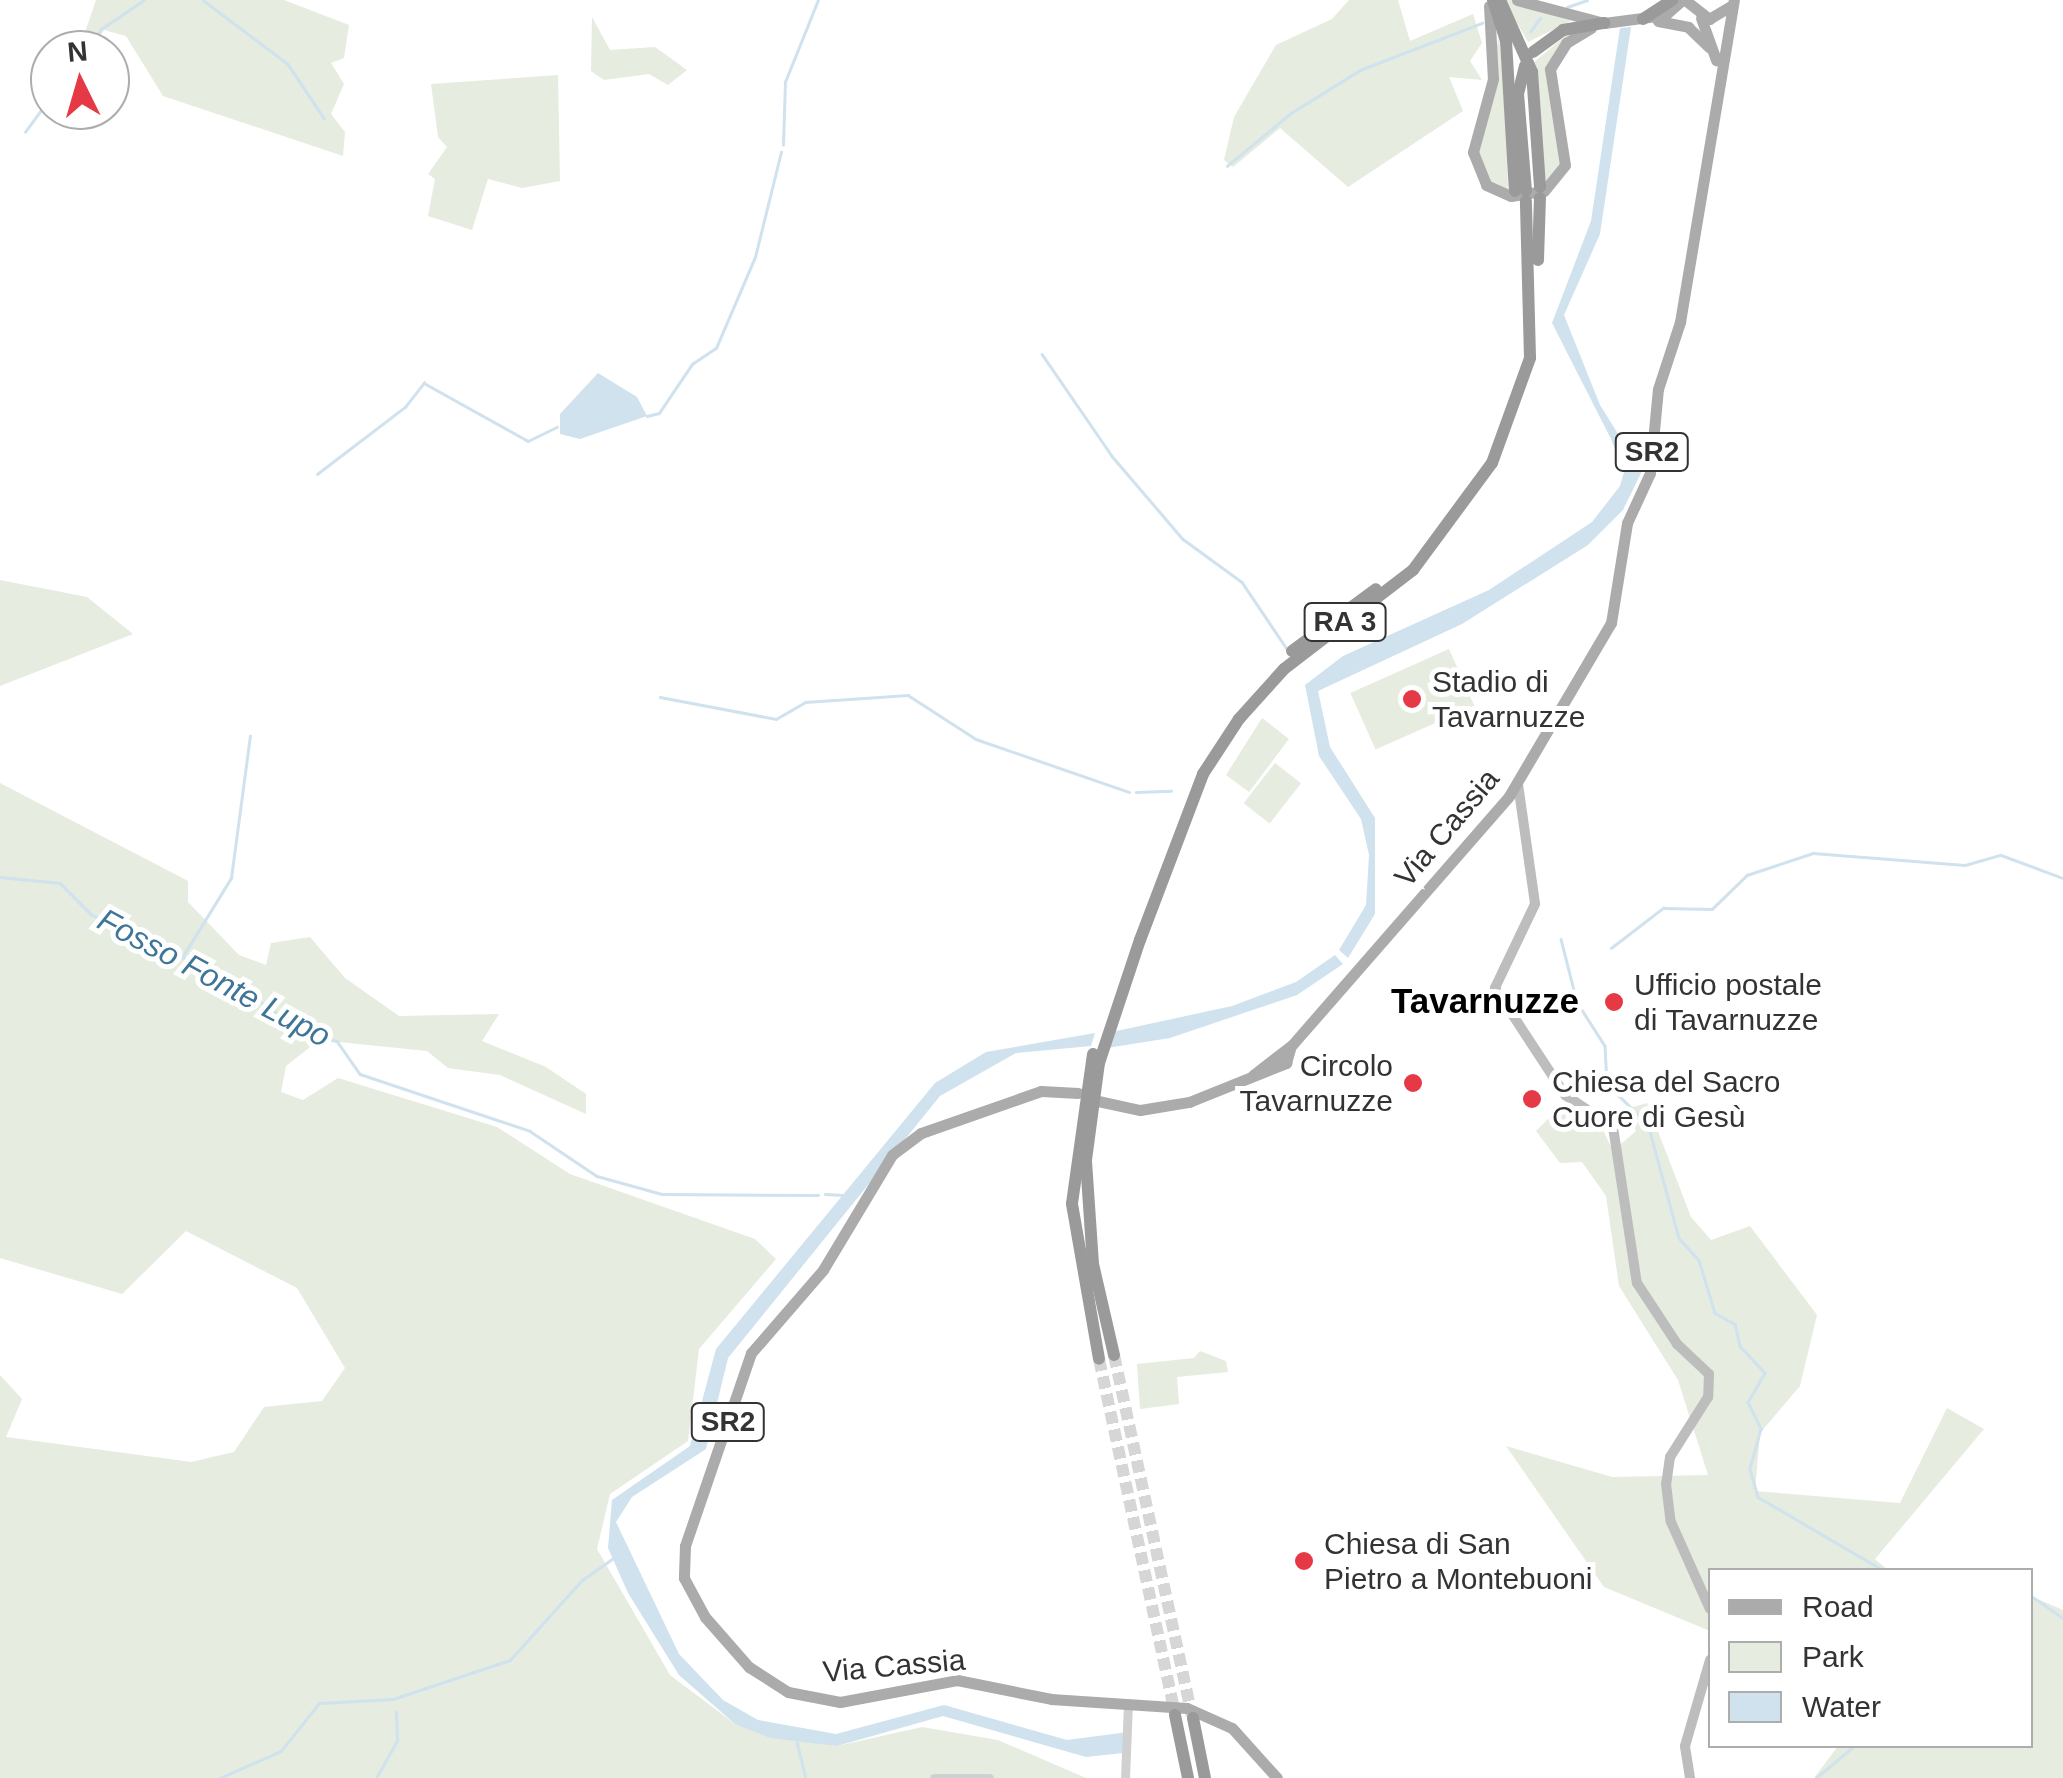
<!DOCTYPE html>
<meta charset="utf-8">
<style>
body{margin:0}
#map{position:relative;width:2063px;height:1778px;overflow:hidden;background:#fff;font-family:Arial,sans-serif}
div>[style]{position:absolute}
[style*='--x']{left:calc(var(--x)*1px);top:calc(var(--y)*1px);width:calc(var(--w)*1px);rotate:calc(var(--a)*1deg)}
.green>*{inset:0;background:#e6ecdf;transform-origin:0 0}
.water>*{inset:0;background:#cfe2ee}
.stream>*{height:2.5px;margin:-1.25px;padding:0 1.25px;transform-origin:1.25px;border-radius:1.25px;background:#cfe2ee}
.motorway-tunnel>*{height:12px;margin-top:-6px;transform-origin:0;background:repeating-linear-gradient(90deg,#d6d6d6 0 12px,transparent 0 18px)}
.tertiary>*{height:9px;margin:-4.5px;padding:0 4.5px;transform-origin:4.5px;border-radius:4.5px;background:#d0d0d0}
.secondary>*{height:10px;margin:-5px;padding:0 5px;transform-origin:5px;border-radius:5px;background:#bdbdbd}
.primary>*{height:11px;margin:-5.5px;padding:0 5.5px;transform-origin:5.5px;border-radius:5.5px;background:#ababab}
.motorway>*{height:12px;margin:-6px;padding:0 6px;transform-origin:6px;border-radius:6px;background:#9a9a9a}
.dots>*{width:28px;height:28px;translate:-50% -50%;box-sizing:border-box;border:5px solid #fff;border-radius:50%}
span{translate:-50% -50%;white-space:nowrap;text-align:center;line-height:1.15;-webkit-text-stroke:10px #fff;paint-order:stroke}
.shield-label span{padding:2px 8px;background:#fff;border:2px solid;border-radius:8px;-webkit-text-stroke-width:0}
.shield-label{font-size:28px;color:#333;font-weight:700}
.poi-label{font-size:30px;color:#333}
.left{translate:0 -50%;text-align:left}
.right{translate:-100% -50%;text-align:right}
.street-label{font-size:30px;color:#333}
.water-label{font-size:32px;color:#3f7597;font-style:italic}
.quarter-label{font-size:35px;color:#000;font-weight:700}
.legend{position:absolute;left:1708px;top:1568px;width:325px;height:180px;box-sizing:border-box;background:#fff;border:2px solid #adadad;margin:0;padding:12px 18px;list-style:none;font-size:30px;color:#333}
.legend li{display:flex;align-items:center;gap:20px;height:50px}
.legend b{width:50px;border:2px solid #adadad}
.north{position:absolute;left:30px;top:30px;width:100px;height:100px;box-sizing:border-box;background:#fff;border:2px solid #adadad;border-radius:50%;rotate:355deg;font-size:28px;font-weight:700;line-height:40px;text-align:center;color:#333}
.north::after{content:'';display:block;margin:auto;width:35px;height:45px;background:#e63946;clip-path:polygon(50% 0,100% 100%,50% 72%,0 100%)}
</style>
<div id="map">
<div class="green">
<i style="clip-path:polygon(96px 0,284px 0,349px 25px,344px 58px,331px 63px,344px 84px,331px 114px,345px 132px,343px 156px,163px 96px,126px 36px,104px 30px,91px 50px,79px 50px)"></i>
<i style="clip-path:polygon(1349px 0,1398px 0,1410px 41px,1473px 14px,1482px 43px,1470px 61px,1482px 80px,1449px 77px,1463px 111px,1348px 187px,1280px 128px,1233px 167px,1224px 160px,1234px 117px,1276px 45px,1332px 19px)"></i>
<i style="clip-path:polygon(1504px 0,1514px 0,1571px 21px,1528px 42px)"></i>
<i style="clip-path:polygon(592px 17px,610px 50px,655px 47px,687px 70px,668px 85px,649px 74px,604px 80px,591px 71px)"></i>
<i style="clip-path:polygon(1570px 32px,1546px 72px,1562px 161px,1546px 186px,1534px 62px)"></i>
<i style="clip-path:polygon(1499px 36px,1506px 112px,1508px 191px,1490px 183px,1476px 154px)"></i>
<i style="clip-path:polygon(558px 75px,560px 181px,522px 188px,488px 179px,472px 230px,428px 216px,435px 179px,428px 174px,447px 147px,438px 137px,431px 84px)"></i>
<i style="clip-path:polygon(0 580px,87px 597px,133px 634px,0 686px)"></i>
<i style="left:1449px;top:649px;width:62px;height:108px;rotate:66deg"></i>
<i style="clip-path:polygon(1262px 718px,1289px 739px,1249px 792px,1226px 775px)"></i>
<i style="left:1275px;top:763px;width:33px;height:51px;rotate:38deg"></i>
<i style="clip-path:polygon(0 783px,188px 881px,188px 902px,239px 955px,266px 965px,271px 943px,310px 937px,345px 978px,399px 1016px,499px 1014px,482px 1041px,546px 1067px,586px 1094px,586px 1114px,500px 1075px,448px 1068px,427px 1051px,319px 1040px,286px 1066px,281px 1092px,303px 1100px,338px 1078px,497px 1127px,570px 1174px,755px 1239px,776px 1259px,699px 1349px,688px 1441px,610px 1494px,597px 1549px,670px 1675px,735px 1724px,837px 1746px,922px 1727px,998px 1740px,1086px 1778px,0 1778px,0 1375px,22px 1399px,6px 1437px,191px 1462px,234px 1452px,264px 1407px,322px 1401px,345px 1368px,297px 1288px,186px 1231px,122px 1294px,0 1258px)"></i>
<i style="clip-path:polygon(1647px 1103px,1691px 1217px,1711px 1240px,1750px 1226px,1817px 1315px,1800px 1386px,1760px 1433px,1755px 1491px,1900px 1503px,1947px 1408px,1984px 1429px,1875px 1559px,1888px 1570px,1710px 1570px,1710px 1631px,1604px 1587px,1506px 1446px,1612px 1477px,1708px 1475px,1678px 1380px,1619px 1286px,1606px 1196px,1582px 1162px,1560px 1163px,1536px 1131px,1562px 1105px,1602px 1128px,1613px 1151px,1636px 1131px,1626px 1109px)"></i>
<i style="clip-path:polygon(1200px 1351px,1226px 1361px,1228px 1372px,1177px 1377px,1179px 1404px,1140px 1409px,1137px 1364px,1194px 1358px)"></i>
<i style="clip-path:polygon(2031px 1596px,2063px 1610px,2063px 1778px,1814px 1778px,1838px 1746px,2030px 1746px)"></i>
</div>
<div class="water">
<i style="clip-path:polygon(1631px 27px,1600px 234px,1564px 315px,1600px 405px,1620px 437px,1633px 436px,1642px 448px,1641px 473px,1623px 510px,1588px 545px,1462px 624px,1318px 691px,1330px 747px,1375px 818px,1375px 914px,1348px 958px,1339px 950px,1366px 905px,1369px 855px,1361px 819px,1319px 756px,1305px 685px,1343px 656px,1489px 590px,1592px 522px,1620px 486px,1624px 472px,1611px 439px,1552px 323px,1591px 221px,1620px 28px)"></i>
<i style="clip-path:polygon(598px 373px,637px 397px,647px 416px,580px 439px,560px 434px,560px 414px)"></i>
<i style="clip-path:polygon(1335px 955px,1343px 964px,1297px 995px,1170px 1038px,1107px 1048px,1112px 1032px,1232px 1006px,1296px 982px)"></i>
<i style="clip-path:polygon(1095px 1033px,1091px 1046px,1016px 1053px,940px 1096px,728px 1358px,706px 1449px,632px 1497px,616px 1522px,679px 1654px,723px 1700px,758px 1720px,836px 1734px,944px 1705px,1067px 1740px,1128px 1732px,1123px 1753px,1086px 1757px,943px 1716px,837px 1746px,770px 1738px,735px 1724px,679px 1675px,628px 1593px,608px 1548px,612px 1500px,690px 1446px,716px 1349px,935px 1083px,986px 1052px)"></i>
</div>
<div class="stream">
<i style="--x:203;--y:0;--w:106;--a:37"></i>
<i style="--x:288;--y:64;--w:65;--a:56.3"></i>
<i style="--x:1567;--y:7;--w:21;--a:-19"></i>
<i style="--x:1530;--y:32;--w:17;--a:-54"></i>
<i style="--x:88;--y:50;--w:25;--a:-58"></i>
<i style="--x:101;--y:29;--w:52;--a:-34"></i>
<i style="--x:25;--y:132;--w:42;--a:-53.7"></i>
<i style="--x:783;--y:145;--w:63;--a:-88.2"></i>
<i style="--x:785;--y:82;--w:88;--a:-68.1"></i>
<i style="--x:1227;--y:166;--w:83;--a:-39.6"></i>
<i style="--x:1291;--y:113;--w:81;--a:-31.9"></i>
<i style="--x:1360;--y:70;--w:131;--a:-21.1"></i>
<i style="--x:1042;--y:354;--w:124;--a:55.5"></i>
<i style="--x:1112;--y:456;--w:109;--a:49.5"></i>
<i style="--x:1183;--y:539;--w:73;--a:36.1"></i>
<i style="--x:1242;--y:582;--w:81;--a:56.1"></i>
<i style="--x:647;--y:416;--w:12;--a:-14"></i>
<i style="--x:659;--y:413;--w:59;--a:-56"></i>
<i style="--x:692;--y:364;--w:29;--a:-34"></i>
<i style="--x:716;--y:348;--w:99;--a:-66.8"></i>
<i style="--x:755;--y:257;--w:108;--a:-76.1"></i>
<i style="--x:317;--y:474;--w:111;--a:-37.3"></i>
<i style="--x:405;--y:407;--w:31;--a:-52"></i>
<i style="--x:424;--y:383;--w:119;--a:29.1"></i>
<i style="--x:528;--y:441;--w:32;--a:-26"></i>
<i style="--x:660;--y:697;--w:118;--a:10.7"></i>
<i style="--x:776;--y:719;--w:34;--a:-30"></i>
<i style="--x:805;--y:702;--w:103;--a:-3.9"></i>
<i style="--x:908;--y:695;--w:81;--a:32.9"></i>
<i style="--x:976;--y:739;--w:162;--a:19.1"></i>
<i style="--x:1136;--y:792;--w:35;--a:-2"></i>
<i style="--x:0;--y:877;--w:60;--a:5.7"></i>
<i style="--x:60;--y:883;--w:45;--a:45"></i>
<i style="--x:92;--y:915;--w:139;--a:25.1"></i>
<i style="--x:218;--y:974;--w:111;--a:33.3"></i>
<i style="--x:311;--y:1035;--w:27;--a:13"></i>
<i style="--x:337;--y:1041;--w:40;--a:55.1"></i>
<i style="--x:360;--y:1074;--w:179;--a:18.5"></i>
<i style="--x:530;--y:1131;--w:81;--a:33.9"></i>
<i style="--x:597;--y:1176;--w:67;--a:15.5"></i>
<i style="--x:662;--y:1194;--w:156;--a:0.4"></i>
<i style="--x:1561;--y:939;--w:65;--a:75.7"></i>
<i style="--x:1577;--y:1002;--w:52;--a:57.5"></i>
<i style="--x:1605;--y:1046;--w:38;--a:87"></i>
<i style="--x:1607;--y:1084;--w:57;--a:44.3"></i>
<i style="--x:1648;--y:1124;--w:118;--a:74.8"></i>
<i style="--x:1679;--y:1238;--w:30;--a:48"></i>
<i style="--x:1699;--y:1260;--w:55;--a:73.2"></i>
<i style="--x:1715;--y:1313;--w:23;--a:29"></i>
<i style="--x:1735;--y:1324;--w:23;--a:77"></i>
<i style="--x:1740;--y:1346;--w:37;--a:47"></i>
<i style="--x:1765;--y:1373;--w:34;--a:120"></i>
<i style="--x:1748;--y:1402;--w:30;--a:64"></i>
<i style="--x:1761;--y:1429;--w:41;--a:105.4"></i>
<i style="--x:1750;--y:1469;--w:29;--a:74"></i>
<i style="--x:1758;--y:1497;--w:145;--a:30.3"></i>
<i style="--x:1611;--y:948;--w:66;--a:-37.6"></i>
<i style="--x:1663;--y:908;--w:49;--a:1.2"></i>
<i style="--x:1712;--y:909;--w:49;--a:-44.2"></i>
<i style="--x:1747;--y:875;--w:70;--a:-18.4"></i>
<i style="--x:1813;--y:853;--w:152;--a:4.5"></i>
<i style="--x:1965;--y:865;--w:37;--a:-16"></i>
<i style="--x:2001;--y:855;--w:66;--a:20.4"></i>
<i style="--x:183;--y:956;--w:92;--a:-58.4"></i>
<i style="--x:231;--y:878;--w:143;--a:-82.4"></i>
<i style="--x:825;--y:1194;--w:18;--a:3"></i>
<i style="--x:2030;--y:1595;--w:40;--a:34.9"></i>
<i style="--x:797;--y:1742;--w:37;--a:76"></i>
<i style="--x:220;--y:1778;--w:67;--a:-23.9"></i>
<i style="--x:281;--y:1751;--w:61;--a:-51.6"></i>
<i style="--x:319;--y:1703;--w:74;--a:-3.1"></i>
<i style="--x:393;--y:1699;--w:123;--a:-18.4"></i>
<i style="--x:510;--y:1660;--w:108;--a:-48"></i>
<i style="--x:582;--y:1580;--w:37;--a:-35"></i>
<i style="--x:376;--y:1778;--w:43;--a:-60.4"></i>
<i style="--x:397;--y:1741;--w:29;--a:-92"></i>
<i style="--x:1816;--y:1778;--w:50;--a:-40.1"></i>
</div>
<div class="motorway-tunnel">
<i style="--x:1114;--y:1355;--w:369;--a:77.8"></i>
<i style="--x:1099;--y:1359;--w:364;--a:77.9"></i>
</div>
<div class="tertiary">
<i style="--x:934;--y:1778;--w:55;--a:0"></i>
<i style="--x:1125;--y:1778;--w:75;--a:-87.7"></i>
</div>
<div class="secondary">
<i style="--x:1518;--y:784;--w:121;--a:81.9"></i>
<i style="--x:1535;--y:904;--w:93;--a:115.5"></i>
<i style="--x:1495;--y:988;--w:128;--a:56.8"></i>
<i style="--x:1565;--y:1095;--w:58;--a:33.7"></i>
<i style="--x:1613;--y:1127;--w:158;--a:81.3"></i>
<i style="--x:1637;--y:1283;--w:73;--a:56.7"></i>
<i style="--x:1677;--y:1344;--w:44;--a:43.2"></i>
<i style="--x:1709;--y:1374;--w:23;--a:92"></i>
<i style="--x:1708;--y:1397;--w:71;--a:122.3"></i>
<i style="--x:1670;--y:1457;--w:27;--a:98"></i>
<i style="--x:1666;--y:1484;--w:38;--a:83"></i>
<i style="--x:1671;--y:1522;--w:95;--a:65.9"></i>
<i style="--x:1690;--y:1778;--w:32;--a:-99"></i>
<i style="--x:1685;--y:1746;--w:90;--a:-73.8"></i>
</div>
<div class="primary">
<i style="--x:1517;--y:0;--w:90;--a:14.8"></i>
<i style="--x:1604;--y:23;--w:62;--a:-7.5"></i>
<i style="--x:1665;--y:15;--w:23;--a:-41"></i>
<i style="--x:1685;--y:0;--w:31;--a:38"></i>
<i style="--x:1709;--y:19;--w:27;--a:-31"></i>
<i style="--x:1489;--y:6;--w:73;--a:86.9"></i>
<i style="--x:1493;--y:79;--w:76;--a:105.3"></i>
<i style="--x:1473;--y:152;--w:35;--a:68"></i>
<i style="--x:1486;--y:185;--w:27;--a:24"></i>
<i style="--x:1511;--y:196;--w:33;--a:-9"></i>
<i style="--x:1544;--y:191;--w:33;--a:-51"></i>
<i style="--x:1565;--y:165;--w:97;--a:-98.9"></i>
<i style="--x:1550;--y:69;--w:31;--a:-58"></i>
<i style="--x:1566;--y:43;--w:29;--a:-31"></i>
<i style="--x:1701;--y:18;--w:45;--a:70.3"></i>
<i style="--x:1658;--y:21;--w:31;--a:11"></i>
<i style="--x:1688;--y:27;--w:29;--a:44"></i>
<i style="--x:1253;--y:1075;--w:49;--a:-37.6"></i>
<i style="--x:1292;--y:1045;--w:330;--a:-48.9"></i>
<i style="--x:1509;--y:796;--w:201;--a:-59.5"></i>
<i style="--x:1611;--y:623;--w:101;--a:-80.9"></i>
<i style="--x:1627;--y:523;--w:55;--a:-65.3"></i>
<i style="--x:1650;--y:473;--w:84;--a:-84.6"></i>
<i style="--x:1658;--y:389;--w:71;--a:-71.8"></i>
<i style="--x:1680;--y:322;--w:326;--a:-80.5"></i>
<i style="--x:1078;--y:1093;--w:37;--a:-177"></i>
<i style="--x:1041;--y:1091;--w:127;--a:160.7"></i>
<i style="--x:921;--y:1133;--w:36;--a:143"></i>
<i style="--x:892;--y:1155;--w:134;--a:121"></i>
<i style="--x:823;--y:1270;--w:110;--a:130.9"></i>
<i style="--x:751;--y:1353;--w:204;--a:108.9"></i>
<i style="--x:685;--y:1546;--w:32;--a:92"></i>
<i style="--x:684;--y:1578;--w:44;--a:61.7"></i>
<i style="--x:705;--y:1617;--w:67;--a:48.7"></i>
<i style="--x:749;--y:1667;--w:46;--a:32.7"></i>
<i style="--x:788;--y:1692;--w:53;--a:10.9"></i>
<i style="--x:840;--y:1702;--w:119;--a:-10.6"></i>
<i style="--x:957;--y:1680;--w:96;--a:11.4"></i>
<i style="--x:1051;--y:1699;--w:136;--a:3.8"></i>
<i style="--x:1187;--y:1708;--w:49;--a:24"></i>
<i style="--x:1232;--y:1728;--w:67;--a:48"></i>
<i style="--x:1098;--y:1101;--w:43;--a:12.1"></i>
<i style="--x:1140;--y:1110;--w:50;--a:-9.3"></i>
<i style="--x:1189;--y:1102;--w:105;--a:-21.9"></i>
<i style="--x:1286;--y:1063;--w:15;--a:-74"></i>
</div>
<div class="motorway">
<i style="--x:1493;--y:0;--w:43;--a:72.4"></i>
<i style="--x:1506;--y:41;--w:150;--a:86.6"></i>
<i style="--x:1500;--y:0;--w:79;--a:66"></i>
<i style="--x:1532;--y:72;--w:115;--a:86"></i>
<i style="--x:1643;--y:19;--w:35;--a:-33"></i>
<i style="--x:1533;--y:52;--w:37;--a:-36"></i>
<i style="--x:1563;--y:30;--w:42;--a:-9.7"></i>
<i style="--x:1525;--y:66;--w:29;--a:104"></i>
<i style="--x:1518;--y:94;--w:97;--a:85.3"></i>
<i style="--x:1538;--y:260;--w:62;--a:-88.2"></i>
<i style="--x:1292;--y:651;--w:104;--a:-36.4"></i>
<i style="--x:1093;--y:1054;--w:151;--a:98"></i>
<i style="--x:1072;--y:1204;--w:157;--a:80.1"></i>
<i style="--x:1114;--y:1355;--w:93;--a:-103"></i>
<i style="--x:1093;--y:1264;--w:104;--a:-93.9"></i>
<i style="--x:1086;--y:1160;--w:98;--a:-82.4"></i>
<i style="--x:1099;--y:1063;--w:130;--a:-71.6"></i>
<i style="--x:1140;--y:940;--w:178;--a:-69.2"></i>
<i style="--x:1203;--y:774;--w:66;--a:-56.8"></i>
<i style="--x:1239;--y:719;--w:67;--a:-48"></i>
<i style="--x:1284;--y:669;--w:163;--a:-37.5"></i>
<i style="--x:1413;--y:570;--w:133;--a:-53.6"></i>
<i style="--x:1492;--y:463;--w:112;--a:-70.1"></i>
<i style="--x:1530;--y:358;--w:157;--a:-91.5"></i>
<i style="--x:1175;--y:1715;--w:64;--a:78.3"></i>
<i style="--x:1193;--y:1718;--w:61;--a:78.7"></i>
</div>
<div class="dots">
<i style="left:1412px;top:699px;background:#e63946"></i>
<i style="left:1614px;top:1002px;background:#e63946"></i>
<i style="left:1413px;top:1083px;background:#e63946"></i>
<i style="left:1532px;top:1099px;background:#e63946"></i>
<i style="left:1304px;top:1561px;background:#e63946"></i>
</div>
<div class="shield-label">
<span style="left:1652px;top:452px">SR2</span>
<span style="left:1345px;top:622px">RA 3</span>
<span style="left:728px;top:1422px">SR2</span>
</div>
<div class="poi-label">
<span class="left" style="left:1432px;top:699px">Stadio di<br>Tavarnuzze</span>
<span class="left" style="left:1634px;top:1002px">Ufficio postale<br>di Tavarnuzze</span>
<span class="right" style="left:1393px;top:1083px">Circolo<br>Tavarnuzze</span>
<span class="left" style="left:1552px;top:1099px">Chiesa del Sacro<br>Cuore di Gesù</span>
<span class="left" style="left:1324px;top:1561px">Chiesa di San<br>Pietro a Montebuoni</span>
</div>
<div class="street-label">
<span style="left:1447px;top:828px;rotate:-50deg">Via Cassia</span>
<span style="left:894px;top:1666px;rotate:-5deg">Via Cassia</span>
</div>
<div class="water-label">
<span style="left:214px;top:978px;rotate:28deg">Fosso Fonte Lupo</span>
</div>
<div class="quarter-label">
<span style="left:1485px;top:1001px">Tavarnuzze</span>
</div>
<ul class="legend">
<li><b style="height:12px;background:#ababab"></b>Road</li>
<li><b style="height:28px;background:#e6ecdf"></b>Park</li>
<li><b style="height:28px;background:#cfe2ee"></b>Water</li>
</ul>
<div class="north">N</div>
</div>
